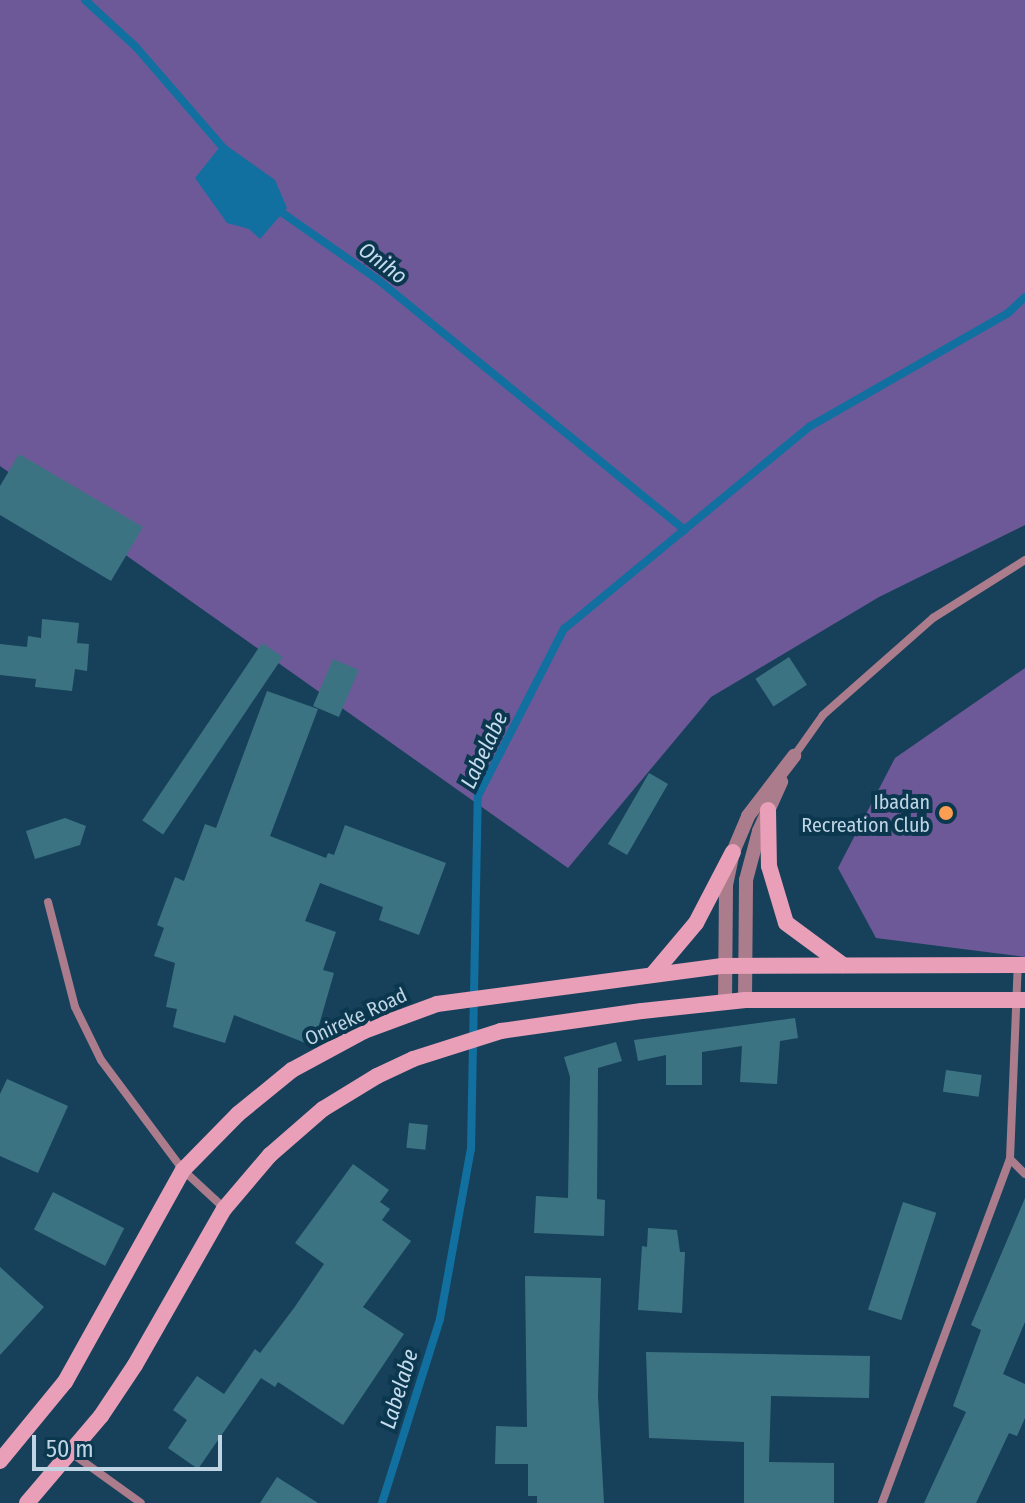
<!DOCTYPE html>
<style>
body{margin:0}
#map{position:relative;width:1025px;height:1503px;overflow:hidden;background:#17415a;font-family:"Fira Sans Condensed",sans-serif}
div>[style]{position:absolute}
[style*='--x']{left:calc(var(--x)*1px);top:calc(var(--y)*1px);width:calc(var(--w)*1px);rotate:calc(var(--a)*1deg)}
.green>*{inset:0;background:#6e5998}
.water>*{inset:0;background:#11709f}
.stream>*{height:8px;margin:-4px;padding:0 4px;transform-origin:4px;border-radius:4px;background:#11709f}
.building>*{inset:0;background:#3c7383;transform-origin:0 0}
.minor>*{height:8px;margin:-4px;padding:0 4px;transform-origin:4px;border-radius:4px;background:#ab7c8b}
.tertiary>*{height:14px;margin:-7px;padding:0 7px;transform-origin:7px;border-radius:7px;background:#ab7c8b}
.secondary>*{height:16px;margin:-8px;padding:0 8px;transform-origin:8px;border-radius:8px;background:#e99fb7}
.dots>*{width:22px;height:22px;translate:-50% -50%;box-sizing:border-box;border:4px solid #0b374f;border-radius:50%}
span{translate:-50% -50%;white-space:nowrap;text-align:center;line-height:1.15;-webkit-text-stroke:8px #0b374f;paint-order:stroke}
.poi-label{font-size:20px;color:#bfd5e4}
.right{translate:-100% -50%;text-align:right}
.street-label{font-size:20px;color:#bfd5e4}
.water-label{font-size:22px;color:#c5dced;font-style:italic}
.scale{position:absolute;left:32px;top:1435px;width:190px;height:36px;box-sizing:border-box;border:4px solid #bfd5e4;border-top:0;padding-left:10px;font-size:24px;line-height:28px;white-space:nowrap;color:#bfd5e4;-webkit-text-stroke:6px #0b374f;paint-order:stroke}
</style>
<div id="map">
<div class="green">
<i style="clip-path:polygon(0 0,1025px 0,1025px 525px,879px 597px,711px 697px,568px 868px,0 466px)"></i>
<i style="clip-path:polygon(1025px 668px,1025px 957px,876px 938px,838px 868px,895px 758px)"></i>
</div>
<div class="water">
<i style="clip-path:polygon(223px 143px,275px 180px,287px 208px,260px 239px,249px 229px,227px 223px,195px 178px)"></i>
</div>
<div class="stream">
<i style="--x:85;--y:0;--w:69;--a:42.7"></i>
<i style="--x:136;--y:47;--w:138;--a:49.1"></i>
<i style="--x:274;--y:207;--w:126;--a:35"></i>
<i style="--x:377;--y:279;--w:397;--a:39.2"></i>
<i style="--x:382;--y:1503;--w:193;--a:-72.5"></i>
<i style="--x:440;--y:1319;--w:173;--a:-79.7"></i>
<i style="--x:471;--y:1149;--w:353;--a:-88.9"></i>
<i style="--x:478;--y:796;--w:188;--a:-62.8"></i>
<i style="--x:564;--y:629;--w:318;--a:-39.5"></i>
<i style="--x:809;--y:427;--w:229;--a:-29.8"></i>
<i style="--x:1008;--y:313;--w:23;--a:-43"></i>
</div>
<div class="building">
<i style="clip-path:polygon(19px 454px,143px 527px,111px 581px,0 515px,0 486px)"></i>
<i style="clip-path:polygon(42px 619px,79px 623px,77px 643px,89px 644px,87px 671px,75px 669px,72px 691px,35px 687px,36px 679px,0 675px,0 644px,27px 647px,28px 636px,41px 638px)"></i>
<i style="left:262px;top:643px;width:25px;height:214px;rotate:34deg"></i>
<i style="left:789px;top:657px;width:33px;height:40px;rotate:57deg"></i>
<i style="left:333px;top:659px;width:28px;height:51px;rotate:23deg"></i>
<i style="clip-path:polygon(267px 691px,318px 709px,270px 836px,326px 858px,328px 853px,334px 855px,345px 825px,446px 863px,419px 935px,379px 920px,383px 907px,320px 883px,305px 921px,336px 932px,323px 970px,334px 973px,313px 1046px,234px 1015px,225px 1043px,173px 1027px,177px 1009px,166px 1007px,175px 963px,154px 956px,164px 928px,157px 925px,175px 877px,184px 881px,205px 824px,216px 828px)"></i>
<i style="left:649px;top:773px;width:22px;height:82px;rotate:30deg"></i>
<i style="clip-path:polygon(65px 818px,86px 826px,80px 845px,35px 859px,26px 831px)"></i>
<i style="clip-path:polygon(795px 1018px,798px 1038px,780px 1041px,777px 1084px,740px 1082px,742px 1046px,702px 1052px,702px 1085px,666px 1085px,666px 1055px,638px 1061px,634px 1040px)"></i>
<i style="clip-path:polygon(616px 1042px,622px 1061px,598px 1068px,597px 1199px,605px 1200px,604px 1236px,534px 1233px,536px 1196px,568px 1198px,570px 1077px,564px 1057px)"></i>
<i style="left:946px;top:1070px;width:36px;height:22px;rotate:8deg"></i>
<i style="clip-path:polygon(7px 1079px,68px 1106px,38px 1173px,0 1156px,0 1094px)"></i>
<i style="left:409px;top:1123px;width:19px;height:25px;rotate:6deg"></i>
<i style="clip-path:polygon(353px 1164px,389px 1190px,380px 1202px,390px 1209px,382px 1220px,411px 1241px,363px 1307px,404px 1334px,343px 1425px,278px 1382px,275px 1387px,261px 1378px,198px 1469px,168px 1448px,187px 1420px,173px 1410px,197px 1376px,224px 1394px,255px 1349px,260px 1353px,294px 1308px,324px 1264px,295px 1243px)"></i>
<i style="left:53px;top:1192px;width:80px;height:42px;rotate:27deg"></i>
<i style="clip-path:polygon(1025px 1198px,1025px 1322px,1003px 1374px,1025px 1384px,1025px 1418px,1017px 1436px,1009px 1433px,976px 1503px,924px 1503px,966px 1412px,953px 1406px,981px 1330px,971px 1325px)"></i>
<i style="left:903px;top:1202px;width:35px;height:113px;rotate:18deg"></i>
<i style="clip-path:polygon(648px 1228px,677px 1230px,680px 1252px,685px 1252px,682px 1313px,638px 1310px,642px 1246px,647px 1247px)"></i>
<i style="clip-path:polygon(0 1267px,44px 1307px,0 1355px)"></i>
<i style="clip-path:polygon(525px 1276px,601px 1278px,598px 1396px,604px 1503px,537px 1503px,537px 1496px,528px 1496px,528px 1464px,495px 1464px,496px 1426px,527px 1427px)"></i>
<i style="clip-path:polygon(646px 1352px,870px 1356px,869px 1398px,771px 1396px,769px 1462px,834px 1463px,834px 1503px,744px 1503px,744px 1442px,649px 1438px)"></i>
<i style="clip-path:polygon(277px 1477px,318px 1503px,260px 1503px)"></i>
</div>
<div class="minor">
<i style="--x:794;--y:756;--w:50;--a:-54.7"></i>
<i style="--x:823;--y:715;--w:147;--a:-41.4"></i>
<i style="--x:933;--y:618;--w:109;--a:-32.2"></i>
<i style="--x:48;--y:902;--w:108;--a:75.6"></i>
<i style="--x:75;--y:1007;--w:59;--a:63.9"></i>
<i style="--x:101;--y:1060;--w:137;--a:53.3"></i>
<i style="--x:183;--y:1170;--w:56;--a:42.8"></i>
<i style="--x:1010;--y:1159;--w:21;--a:45"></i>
<i style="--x:70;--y:1452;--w:87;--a:35.7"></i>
<i style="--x:882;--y:1503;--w:367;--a:-69.6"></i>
<i style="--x:1010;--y:1159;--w:196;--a:-87.7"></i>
</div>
<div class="tertiary">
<i style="--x:745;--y:1000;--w:120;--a:-89.5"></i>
<i style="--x:746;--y:880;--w:51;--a:-75.1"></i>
<i style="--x:759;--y:831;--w:54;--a:-65.8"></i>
<i style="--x:725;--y:1002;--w:117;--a:-89.5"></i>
<i style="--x:726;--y:885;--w:34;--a:-78"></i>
<i style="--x:733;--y:852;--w:39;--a:-67"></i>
<i style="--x:748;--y:816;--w:76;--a:-52.5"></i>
</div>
<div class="secondary">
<i style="--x:768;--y:810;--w:56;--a:89"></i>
<i style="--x:769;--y:866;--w:59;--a:73.4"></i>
<i style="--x:786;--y:923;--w:71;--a:36.4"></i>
<i style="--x:653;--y:974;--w:67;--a:-49.9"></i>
<i style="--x:696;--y:923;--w:80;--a:-62.5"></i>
<i style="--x:0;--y:1461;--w:102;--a:-50.6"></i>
<i style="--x:65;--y:1382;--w:243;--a:-60.9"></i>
<i style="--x:183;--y:1170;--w:78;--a:-45.5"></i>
<i style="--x:238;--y:1114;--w:70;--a:-39.2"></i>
<i style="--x:292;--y:1070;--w:82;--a:-28.4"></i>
<i style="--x:364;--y:1031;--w:78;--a:-20.3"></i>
<i style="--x:437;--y:1004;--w:288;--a:-7.6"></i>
<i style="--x:722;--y:966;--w:303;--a:-0.2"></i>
<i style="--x:27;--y:1503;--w:114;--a:-49.6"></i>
<i style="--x:101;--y:1416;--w:61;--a:-56.3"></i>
<i style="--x:135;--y:1365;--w:180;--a:-60.3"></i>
<i style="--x:224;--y:1209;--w:71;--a:-49.6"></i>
<i style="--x:270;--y:1155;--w:70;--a:-41"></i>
<i style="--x:323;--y:1109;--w:63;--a:-31.4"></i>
<i style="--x:377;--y:1076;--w:40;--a:-25"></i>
<i style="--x:413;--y:1059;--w:92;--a:-17.7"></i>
<i style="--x:501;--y:1031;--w:142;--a:-8.1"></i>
<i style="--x:642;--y:1011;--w:104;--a:-6.1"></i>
<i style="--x:745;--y:1000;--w:280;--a:0"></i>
</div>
<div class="dots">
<i style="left:946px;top:813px;background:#fb9e51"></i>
</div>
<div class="poi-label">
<span class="right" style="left:930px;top:814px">Ibadan<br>Recreation Club</span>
</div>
<div class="street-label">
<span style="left:356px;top:1017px;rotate:-25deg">Onireke Road</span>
</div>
<div class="water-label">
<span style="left:383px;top:263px;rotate:37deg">Oniho</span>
<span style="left:484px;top:750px;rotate:-65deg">Labelabe</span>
<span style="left:399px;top:1389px;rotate:-73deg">Labelabe</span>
</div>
<div class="scale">50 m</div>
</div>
